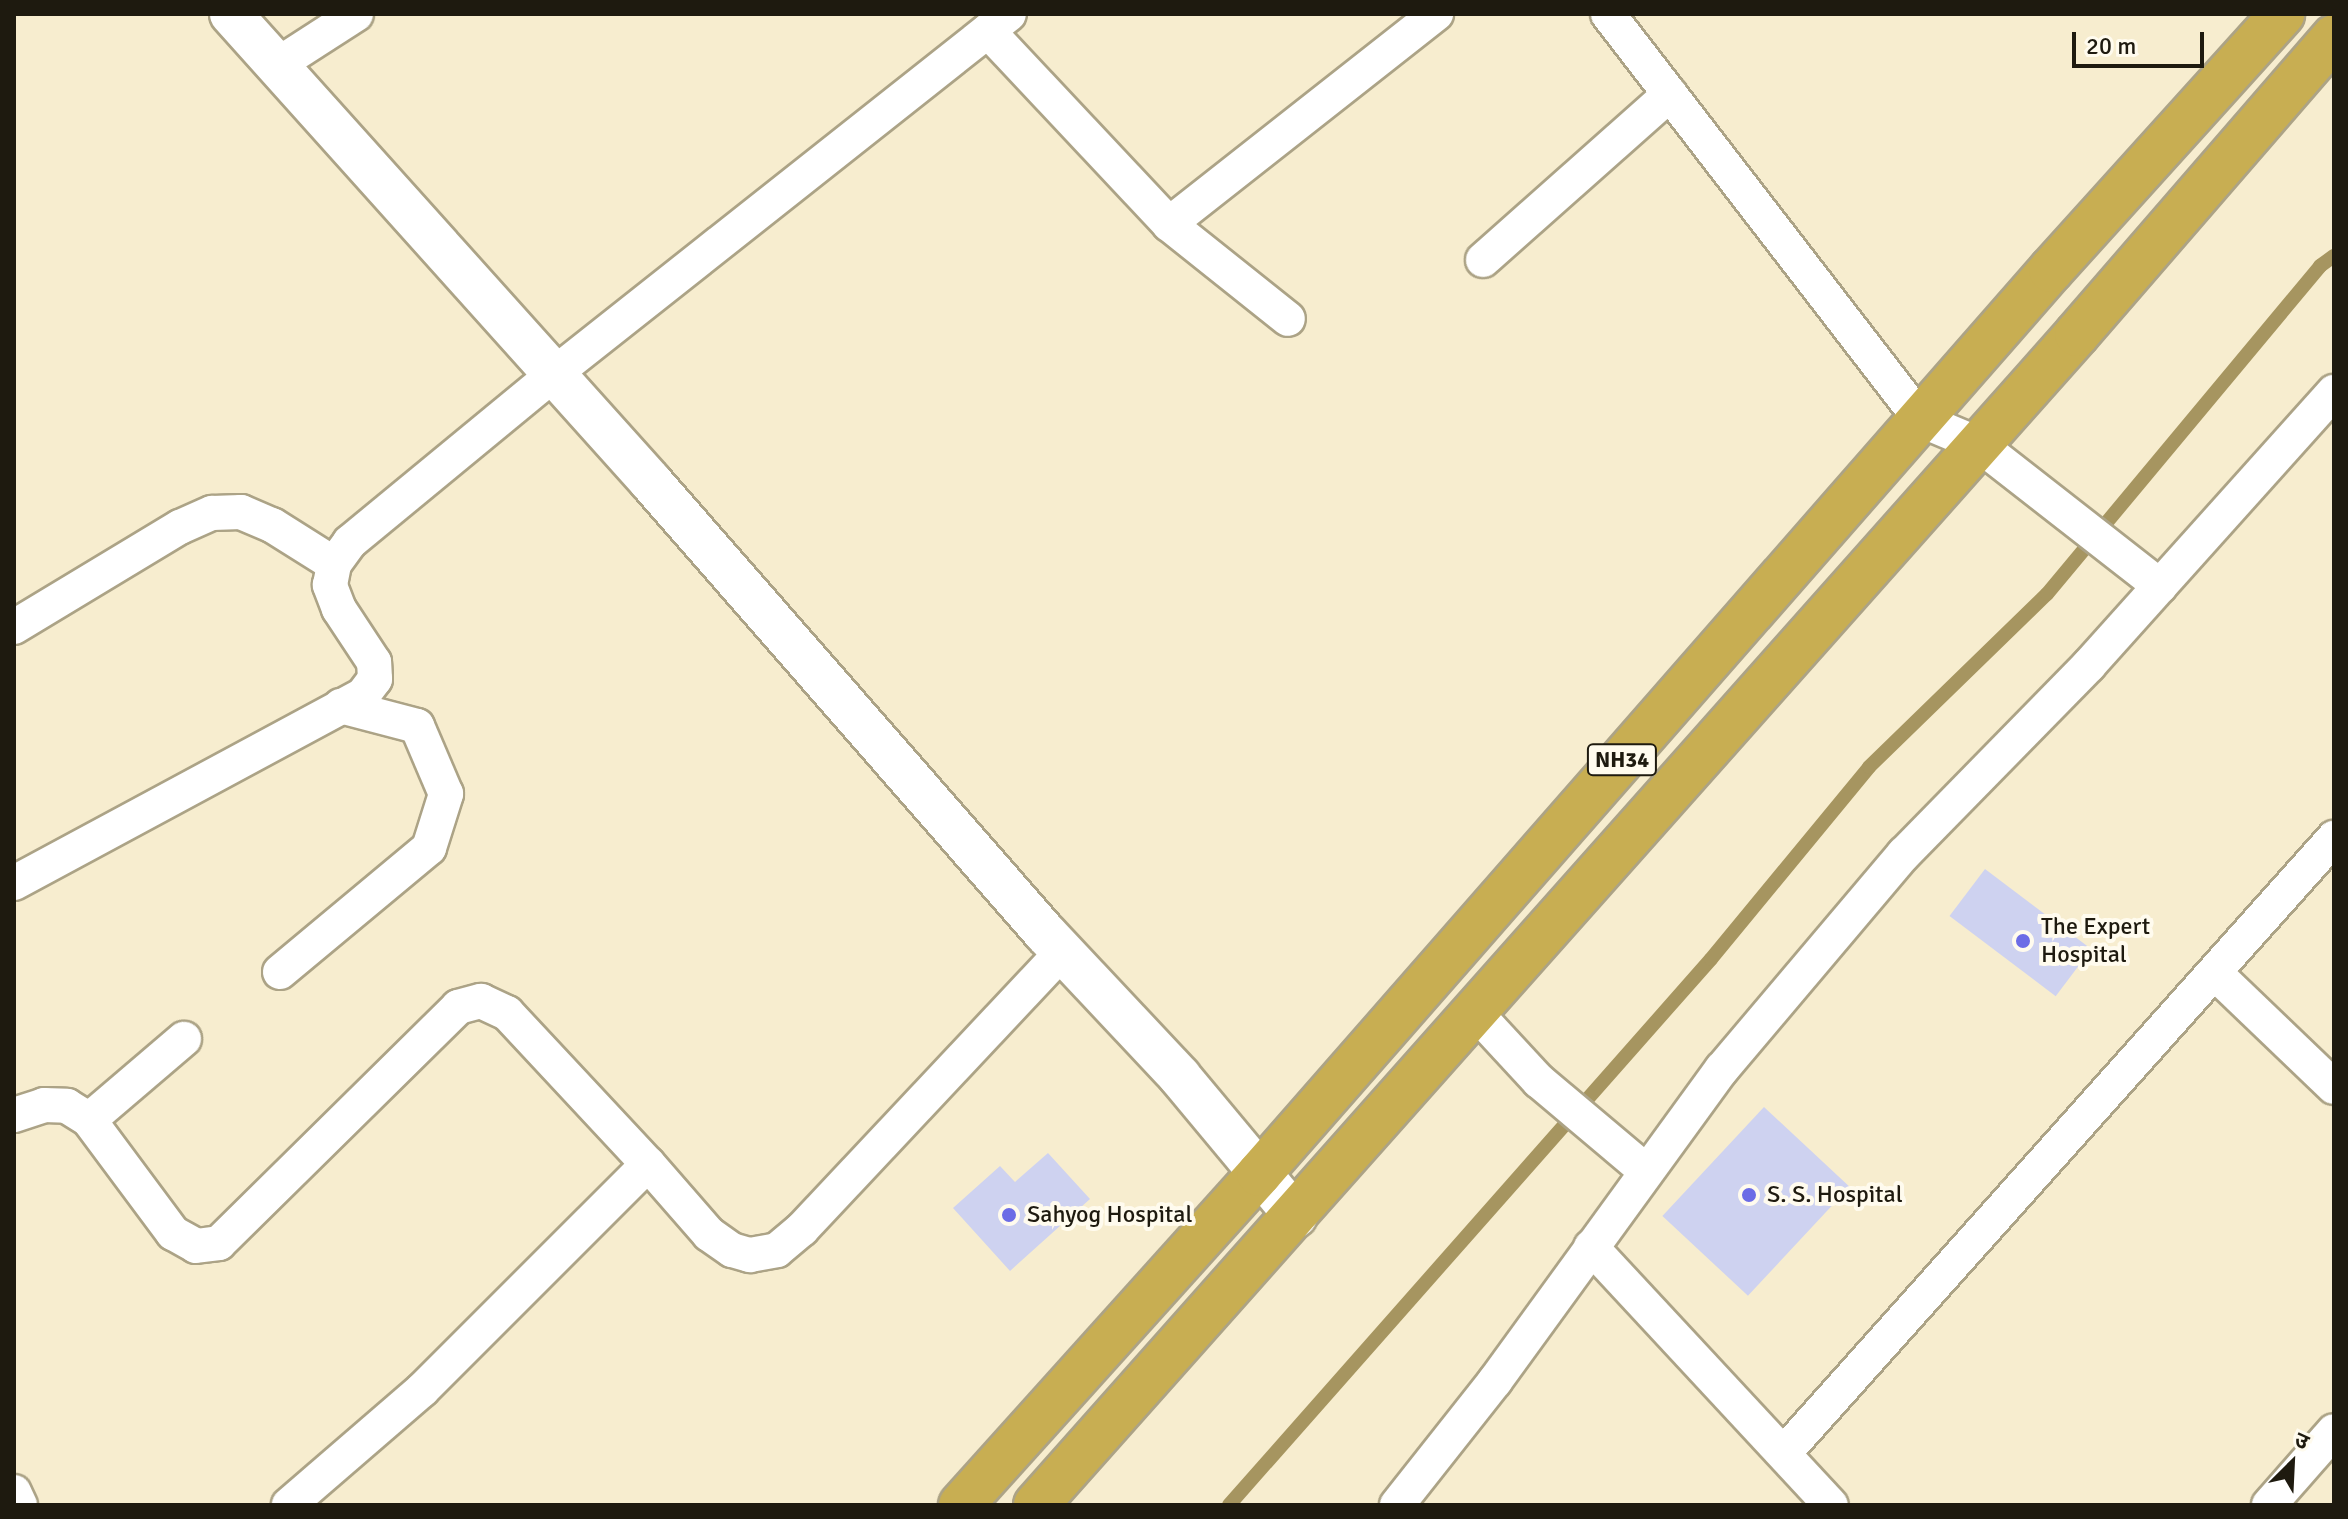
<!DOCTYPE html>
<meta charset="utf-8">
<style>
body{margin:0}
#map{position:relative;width:2348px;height:1519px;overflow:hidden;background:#f7edcf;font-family:Signika,"Noto Sans Devanagari",sans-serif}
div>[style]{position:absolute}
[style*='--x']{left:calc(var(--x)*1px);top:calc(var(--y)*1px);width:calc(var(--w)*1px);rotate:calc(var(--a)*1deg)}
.stream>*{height:14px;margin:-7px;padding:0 7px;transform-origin:7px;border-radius:7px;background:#a69560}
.building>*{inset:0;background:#ced2f0;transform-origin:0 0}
.roads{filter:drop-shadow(2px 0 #aca386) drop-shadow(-2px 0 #aca386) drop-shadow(0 2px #aca386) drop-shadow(0 -2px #aca386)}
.minor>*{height:34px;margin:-17px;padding:0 17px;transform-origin:17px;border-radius:17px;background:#fff}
.tertiary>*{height:42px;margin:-21px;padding:0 21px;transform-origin:21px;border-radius:21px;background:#fff}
.trunk>*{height:44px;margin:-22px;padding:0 22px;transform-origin:22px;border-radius:22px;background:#c8ae52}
.dots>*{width:22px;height:22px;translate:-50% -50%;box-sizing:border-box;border:4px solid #fffbee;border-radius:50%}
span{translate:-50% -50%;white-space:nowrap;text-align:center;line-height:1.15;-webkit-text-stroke:8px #fffbee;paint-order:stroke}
.shield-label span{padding:2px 6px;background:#fffbee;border:2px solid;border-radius:6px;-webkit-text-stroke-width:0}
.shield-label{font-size:22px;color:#1e1a0f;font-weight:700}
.poi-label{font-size:24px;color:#1e1a0f}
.left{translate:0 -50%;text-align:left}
.frame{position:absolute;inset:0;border:16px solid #1e1a0f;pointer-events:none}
.north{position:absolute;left:2252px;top:1423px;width:80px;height:80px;-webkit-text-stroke:6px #fffbee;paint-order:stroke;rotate:24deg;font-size:22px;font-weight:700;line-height:32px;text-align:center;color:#1e1a0f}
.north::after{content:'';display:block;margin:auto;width:28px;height:36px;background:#1e1a0f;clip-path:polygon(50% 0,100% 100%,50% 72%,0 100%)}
.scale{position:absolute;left:2072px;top:32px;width:132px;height:36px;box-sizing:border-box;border:4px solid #1e1a0f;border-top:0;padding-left:10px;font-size:24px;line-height:28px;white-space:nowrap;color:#1e1a0f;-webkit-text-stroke:6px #fffbee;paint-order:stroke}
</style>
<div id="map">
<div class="stream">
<i style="--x:1229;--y:1505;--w:728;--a:-48.56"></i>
<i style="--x:1711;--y:959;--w:249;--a:-50.5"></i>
<i style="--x:1869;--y:767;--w:248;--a:-44.2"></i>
<i style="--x:2047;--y:594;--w:427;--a:-50.2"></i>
<i style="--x:2320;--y:266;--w:17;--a:-36"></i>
</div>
<div class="building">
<i style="left:1985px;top:869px;width:133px;height:59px;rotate:37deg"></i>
<i style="left:1764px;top:1107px;width:117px;height:149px;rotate:43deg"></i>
<i style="clip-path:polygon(1048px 1153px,1090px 1199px,1010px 1271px,953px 1208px,1000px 1166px,1015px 1182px)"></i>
</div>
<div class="roads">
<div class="minor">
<i style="--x:1608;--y:14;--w:513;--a:52.37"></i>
<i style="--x:1921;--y:420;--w:62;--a:22.8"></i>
<i style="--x:1978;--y:444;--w:231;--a:38"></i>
<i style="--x:988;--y:31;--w:265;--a:46.8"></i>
<i style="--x:1169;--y:224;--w:152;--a:38.6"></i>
<i style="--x:277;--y:65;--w:94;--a:-32.8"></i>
<i style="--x:1169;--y:224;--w:340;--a:-38.2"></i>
<i style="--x:1483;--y:260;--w:250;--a:-41.6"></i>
<i style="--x:14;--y:627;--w:194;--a:-31.1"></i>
<i style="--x:180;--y:527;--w:35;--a:-24"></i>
<i style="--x:212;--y:513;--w:29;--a:-2"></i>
<i style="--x:241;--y:512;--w:34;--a:23"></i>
<i style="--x:272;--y:525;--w:73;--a:32.2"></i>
<i style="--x:14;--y:883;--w:396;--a:-28.3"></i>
<i style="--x:363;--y:695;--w:20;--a:-53"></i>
<i style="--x:375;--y:679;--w:17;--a:-93"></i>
<i style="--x:374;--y:662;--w:64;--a:-123.4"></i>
<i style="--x:339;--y:609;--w:26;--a:-111"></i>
<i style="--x:330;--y:585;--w:21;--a:-79"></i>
<i style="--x:334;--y:564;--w:27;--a:-54"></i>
<i style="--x:350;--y:542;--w:264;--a:-39.5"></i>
<i style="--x:554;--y:374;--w:580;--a:-38.35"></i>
<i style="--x:280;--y:972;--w:194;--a:-39.8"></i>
<i style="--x:429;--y:848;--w:57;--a:-72.5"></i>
<i style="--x:446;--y:794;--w:74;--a:-113.1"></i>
<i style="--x:417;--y:726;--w:79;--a:-165.3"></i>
<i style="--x:2216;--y:974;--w:163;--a:43.8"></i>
<i style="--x:1475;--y:1012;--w:94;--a:47.2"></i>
<i style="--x:1539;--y:1081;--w:140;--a:40.1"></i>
<i style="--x:14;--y:1115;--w:32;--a:-18"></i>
<i style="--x:44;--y:1105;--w:23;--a:2"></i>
<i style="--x:67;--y:1106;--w:26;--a:32"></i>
<i style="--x:89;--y:1120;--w:141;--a:53.4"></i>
<i style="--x:173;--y:1233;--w:26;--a:29"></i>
<i style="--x:196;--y:1246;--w:23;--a:-7"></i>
<i style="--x:219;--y:1243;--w:336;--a:-44.6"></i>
<i style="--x:458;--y:1007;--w:24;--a:-15"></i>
<i style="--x:481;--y:1001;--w:29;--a:25"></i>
<i style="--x:507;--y:1013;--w:207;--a:47"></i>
<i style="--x:648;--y:1164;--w:320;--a:135"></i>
<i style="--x:422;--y:1390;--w:176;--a:139.2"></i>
<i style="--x:89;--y:1120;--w:125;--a:-40.5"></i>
<i style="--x:648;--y:1164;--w:93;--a:48.9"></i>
<i style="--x:709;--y:1234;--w:28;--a:35"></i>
<i style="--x:732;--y:1250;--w:19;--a:16"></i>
<i style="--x:750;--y:1255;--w:27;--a:-10"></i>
<i style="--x:777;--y:1250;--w:33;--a:-40"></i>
<i style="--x:802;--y:1229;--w:381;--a:-46.8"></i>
<i style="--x:1591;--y:1247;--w:352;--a:47.1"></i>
<i style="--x:1785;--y:1452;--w:824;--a:-48.2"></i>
<i style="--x:14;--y:1492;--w:14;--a:65"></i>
<i style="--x:1397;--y:1505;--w:158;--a:-51.7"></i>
<i style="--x:1495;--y:1381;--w:386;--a:-54"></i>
<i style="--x:1722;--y:1069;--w:282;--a:-49.8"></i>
<i style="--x:1904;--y:854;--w:264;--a:-45.6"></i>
<i style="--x:2089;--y:665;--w:367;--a:-48.1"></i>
<i style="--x:2269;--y:1505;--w:98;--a:-48.7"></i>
</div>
<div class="tertiary">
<i style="--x:231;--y:14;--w:629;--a:48.09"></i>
<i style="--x:651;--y:482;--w:599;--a:48.86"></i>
<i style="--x:1045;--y:933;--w:197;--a:46.8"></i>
<i style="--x:1180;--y:1077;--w:181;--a:50.2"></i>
</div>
<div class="trunk">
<i style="--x:961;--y:1505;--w:445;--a:-48"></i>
<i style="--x:1259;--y:1174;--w:1202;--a:-48.78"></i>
<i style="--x:2051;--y:270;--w:345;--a:-47.9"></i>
<i style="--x:1036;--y:1505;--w:1567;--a:-48.36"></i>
<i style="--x:2077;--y:334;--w:393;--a:-49.1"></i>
</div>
</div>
<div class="dots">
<i style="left:2023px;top:941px;background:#6c6ce6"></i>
<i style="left:1749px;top:1195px;background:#6c6ce6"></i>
<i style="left:1009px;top:1215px;background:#6c6ce6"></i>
</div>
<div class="shield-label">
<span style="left:1622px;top:760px">NH34</span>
</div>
<div class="poi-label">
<span class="left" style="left:2041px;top:941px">The Expert<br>Hospital</span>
<span class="left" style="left:1767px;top:1195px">S. S. Hospital</span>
<span class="left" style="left:1027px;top:1215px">Sahyog Hospital</span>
</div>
<div class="frame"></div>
<div class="north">उ</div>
<div class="scale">20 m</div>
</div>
